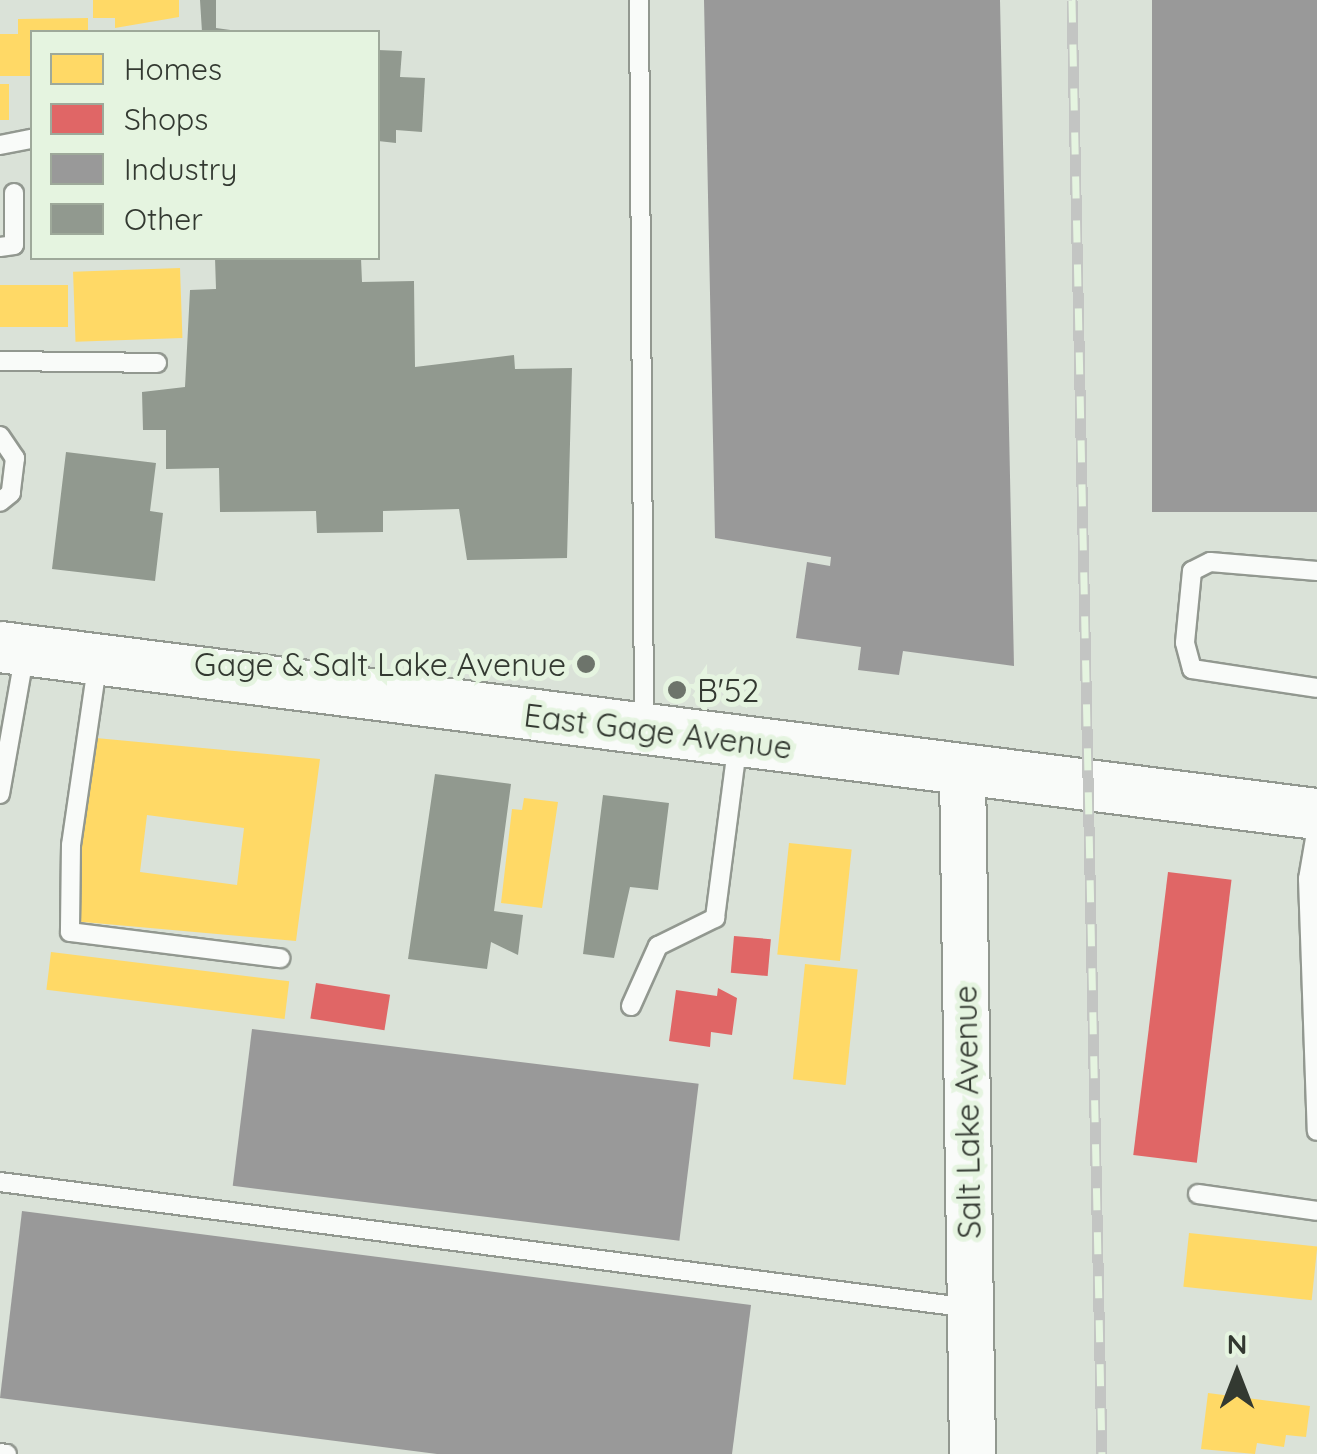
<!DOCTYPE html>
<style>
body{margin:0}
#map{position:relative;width:1317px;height:1454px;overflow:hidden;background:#dae2d8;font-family:Quicksand,sans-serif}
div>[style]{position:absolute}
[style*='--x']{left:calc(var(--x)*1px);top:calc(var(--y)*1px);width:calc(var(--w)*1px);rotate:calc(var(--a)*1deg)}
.homes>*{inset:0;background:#ffd966;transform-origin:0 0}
.shops>*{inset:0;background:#e06666;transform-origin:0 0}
.industry>*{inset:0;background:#999;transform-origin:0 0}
.building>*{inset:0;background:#91998f}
.roads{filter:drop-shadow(2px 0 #929890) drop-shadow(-2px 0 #929890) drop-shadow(0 2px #929890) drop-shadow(0 -2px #929890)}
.service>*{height:18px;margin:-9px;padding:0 9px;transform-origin:9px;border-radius:9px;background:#f9fbf9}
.tertiary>*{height:45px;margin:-22.5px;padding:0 22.5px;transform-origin:22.5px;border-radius:22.5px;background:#f9fbf9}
.secondary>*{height:50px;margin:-25px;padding:0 25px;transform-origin:25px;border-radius:25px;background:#f9fbf9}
.rail>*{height:11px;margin-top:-5.5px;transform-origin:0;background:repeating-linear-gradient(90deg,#e5f4e0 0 22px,#c3c5c3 0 44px);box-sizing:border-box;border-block:2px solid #c3c5c3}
.dots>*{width:28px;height:28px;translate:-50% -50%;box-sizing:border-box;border:5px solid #e5f4e0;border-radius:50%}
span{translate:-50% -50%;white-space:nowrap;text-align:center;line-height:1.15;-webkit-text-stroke:10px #e5f4e0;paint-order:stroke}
.poi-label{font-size:32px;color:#333931}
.right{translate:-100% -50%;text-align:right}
.left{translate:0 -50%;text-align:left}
.street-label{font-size:32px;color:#333931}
.legend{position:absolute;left:30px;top:30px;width:350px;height:230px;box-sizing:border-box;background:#e5f4e0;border:2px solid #9ea99a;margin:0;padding:12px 18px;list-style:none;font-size:30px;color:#333931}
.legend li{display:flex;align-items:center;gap:20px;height:50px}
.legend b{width:50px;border:2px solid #9ea99a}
.north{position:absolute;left:1187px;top:1324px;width:100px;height:100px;-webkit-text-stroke:8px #e5f4e0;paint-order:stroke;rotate:0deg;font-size:28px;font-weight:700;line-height:40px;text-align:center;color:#333931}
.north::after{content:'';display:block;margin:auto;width:35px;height:45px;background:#333931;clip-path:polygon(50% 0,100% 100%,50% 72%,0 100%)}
</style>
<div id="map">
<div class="homes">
<i style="clip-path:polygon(93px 0,179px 0,179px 17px,115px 28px,115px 18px,93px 18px)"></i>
<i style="clip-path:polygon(88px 18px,88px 32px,32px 32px,32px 76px,0 76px,0 34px,18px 34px,18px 19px)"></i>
<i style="left:0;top:84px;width:9px;height:36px"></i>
<i style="left:180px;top:268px;width:70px;height:107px;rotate:88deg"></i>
<i style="left:0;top:285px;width:68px;height:42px"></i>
<i style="clip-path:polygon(evenodd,96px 738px,320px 759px,296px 941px,72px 921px,96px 738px,147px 815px,244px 828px,237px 885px,140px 872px,147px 815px)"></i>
<i style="clip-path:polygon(524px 798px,558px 802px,542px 908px,501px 903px,512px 809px,522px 810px)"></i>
<i style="left:789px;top:843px;width:63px;height:112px;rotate:6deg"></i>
<i style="left:51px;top:952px;width:240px;height:38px;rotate:7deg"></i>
<i style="left:805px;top:964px;width:53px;height:116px;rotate:6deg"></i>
<i style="left:1189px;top:1233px;width:129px;height:54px;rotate:6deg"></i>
<i style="clip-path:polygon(1208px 1393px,1310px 1406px,1306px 1437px,1286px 1435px,1284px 1447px,1257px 1443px,1255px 1454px,1201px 1449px)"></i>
</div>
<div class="shops">
<i style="left:1168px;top:872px;width:64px;height:285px;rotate:7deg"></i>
<i style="left:734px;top:936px;width:37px;height:37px;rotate:5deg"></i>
<i style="left:316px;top:983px;width:75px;height:36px;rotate:9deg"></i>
<i style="clip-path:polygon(718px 988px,737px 998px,732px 1035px,711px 1032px,710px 1047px,669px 1041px,676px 990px,717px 996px)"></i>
</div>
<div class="industry">
<i style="clip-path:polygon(704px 0,1000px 0,1014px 666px,903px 651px,899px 675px,858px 670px,861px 647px,796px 638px,807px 562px,830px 566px,831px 557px,715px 538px)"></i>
<i style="left:1317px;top:0;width:512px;height:165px;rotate:90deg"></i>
<i style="left:252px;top:1029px;width:450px;height:158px;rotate:7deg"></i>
<i style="clip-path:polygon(22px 1211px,751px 1305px,732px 1454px,437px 1454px,0 1398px)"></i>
</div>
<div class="building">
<i style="clip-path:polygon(200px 0,216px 0,216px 28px,245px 32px,202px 32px)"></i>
<i style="clip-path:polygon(378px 50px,402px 51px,400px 77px,425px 78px,422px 132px,396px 130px,396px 143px,378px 141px)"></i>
<i style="clip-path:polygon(215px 258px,361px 258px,362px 282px,414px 281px,415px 367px,514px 355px,515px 369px,572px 368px,567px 558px,467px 560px,459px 509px,383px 511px,383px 532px,317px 533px,316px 511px,220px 512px,219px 468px,166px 469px,166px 430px,143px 430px,142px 392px,185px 387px,190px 290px,216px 289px)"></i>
<i style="clip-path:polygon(66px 452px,156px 463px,150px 511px,163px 513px,155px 581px,52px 569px)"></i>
<i style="clip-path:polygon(435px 774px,511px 784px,494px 911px,523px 915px,518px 955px,491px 942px,487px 969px,408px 959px)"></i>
<i style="clip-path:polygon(603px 795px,669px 803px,658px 890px,630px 887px,614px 958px,583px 954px)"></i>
</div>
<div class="roads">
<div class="service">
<i style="--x:639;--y:0;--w:724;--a:89.6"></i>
<i style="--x:0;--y:145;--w:33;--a:-11"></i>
<i style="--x:0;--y:247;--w:14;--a:-8"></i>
<i style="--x:14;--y:245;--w:52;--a:-90"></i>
<i style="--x:0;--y:361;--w:157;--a:0.7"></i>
<i style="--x:0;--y:436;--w:27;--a:56"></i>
<i style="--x:15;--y:458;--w:35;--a:97"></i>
<i style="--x:11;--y:493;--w:14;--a:141"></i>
<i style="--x:1317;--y:571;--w:107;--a:-175.2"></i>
<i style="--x:1210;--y:562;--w:20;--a:153"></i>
<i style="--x:1192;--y:571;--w:72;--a:95.6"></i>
<i style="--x:1185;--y:643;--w:27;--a:75"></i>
<i style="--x:1192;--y:669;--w:126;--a:8.6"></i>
<i style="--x:98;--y:660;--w:187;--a:98.3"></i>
<i style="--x:71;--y:845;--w:87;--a:90.7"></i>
<i style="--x:70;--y:932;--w:212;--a:7.1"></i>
<i style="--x:0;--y:794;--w:144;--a:-80"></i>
<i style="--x:1317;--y:827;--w:53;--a:99.8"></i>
<i style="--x:1308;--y:879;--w:252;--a:88"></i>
<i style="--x:631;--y:1006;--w:66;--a:-65.8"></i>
<i style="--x:658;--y:946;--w:64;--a:-26.2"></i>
<i style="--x:715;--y:918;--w:177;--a:-82.6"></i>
<i style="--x:0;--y:1182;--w:978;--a:7.4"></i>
<i style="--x:1198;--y:1194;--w:120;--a:8.1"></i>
<i style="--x:0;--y:1453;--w:7;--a:8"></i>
</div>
<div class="tertiary">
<i style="--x:962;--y:770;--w:684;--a:89.16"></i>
</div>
<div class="secondary">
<i style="--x:0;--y:647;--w:1328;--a:7.23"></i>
</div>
</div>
<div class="rail">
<i style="--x:1072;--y:0;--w:1454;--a:88.82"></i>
</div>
<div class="dots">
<i style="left:586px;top:664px;background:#6d746b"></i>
<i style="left:677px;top:690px;background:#6d746b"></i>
</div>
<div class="poi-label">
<span class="right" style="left:566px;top:664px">Gage &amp; Salt Lake Avenue</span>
<span class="left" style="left:697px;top:690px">B'52</span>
</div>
<div class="street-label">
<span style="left:658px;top:731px;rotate:7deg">East Gage Avenue</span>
<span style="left:967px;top:1112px;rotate:-91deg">Salt Lake Avenue</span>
</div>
<ul class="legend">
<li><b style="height:28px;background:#ffd966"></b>Homes</li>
<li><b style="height:28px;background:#e06666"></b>Shops</li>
<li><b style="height:28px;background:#999"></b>Industry</li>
<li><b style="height:28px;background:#91998f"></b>Other</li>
</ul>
<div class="north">N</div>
</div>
